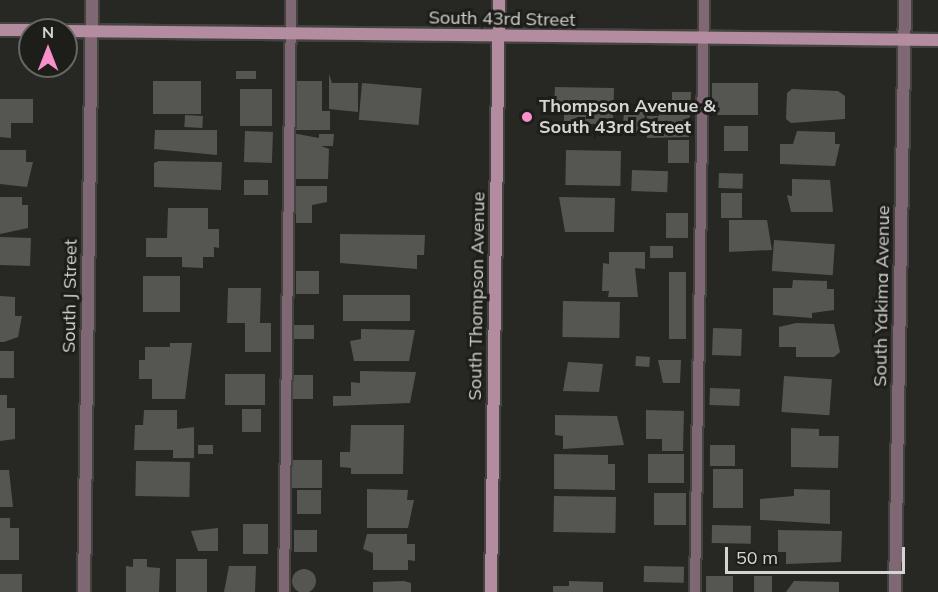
<!DOCTYPE html>
<style>
body{margin:0}
#map{position:relative;width:938px;height:592px;overflow:hidden;background:#272723;font-family:Mulish,sans-serif}
div>[style]{position:absolute}
[style*='--x']{left:calc(var(--x)*1px);top:calc(var(--y)*1px);width:calc(var(--w)*1px);rotate:calc(var(--a)*1deg)}
.building>*{inset:0;background:#555551;transform-origin:0 0}
.round{border-radius:50%}
.roads{filter:drop-shadow(2px 0 #43433f) drop-shadow(-2px 0 #43433f) drop-shadow(0 2px #43433f) drop-shadow(0 -2px #43433f)}
.lane>*{height:10px;margin:-5px;padding:0 5px;transform-origin:5px;border-radius:5px;background:#806774}
.street>*{height:12px;margin:-6px;padding:0 6px;transform-origin:6px;border-radius:6px;background:#806774}
.secondary>*{height:12px;margin:-6px;padding:0 6px;transform-origin:6px;border-radius:6px;background:#b38ca0}
.dots>*{width:16px;height:16px;translate:-50% -50%;box-sizing:border-box;border:3px solid #1d1d1a;border-radius:50%}
span{translate:-50% -50%;white-space:nowrap;text-align:center;line-height:1.15;-webkit-text-stroke:6px #1d1d1a;paint-order:stroke}
.street-label{font-size:18px;color:#d4d5d2}
.poi-label{font-size:18px;color:#d4d5d2;font-weight:700}
.left{translate:0 -50%;text-align:left}
.north{position:absolute;left:18px;top:18px;width:60px;height:60px;box-sizing:border-box;background:#1d1d1a;border:2px solid #666764;border-radius:50%;rotate:0deg;font-size:16px;font-weight:700;line-height:24px;text-align:center;color:#d4d5d2}
.north::after{content:'';display:block;margin:auto;width:21px;height:27px;background:#f890ca;clip-path:polygon(50% 0,100% 100%,50% 72%,0 100%)}
.scale{position:absolute;left:725px;top:547px;width:180px;height:27px;box-sizing:border-box;border:3px solid #d4d5d2;border-top:0;padding-left:8px;font-size:18px;line-height:21px;white-space:nowrap;color:#d4d5d2;-webkit-text-stroke:4px #1d1d1a;paint-order:stroke}
</style>
<div id="map">
<div class="building">
<i style="left:236px;top:71px;width:20px;height:8px"></i>
<i style="clip-path:polygon(329px 74px,332px 83px,358px 83px,358px 112px,329px 109px)"></i>
<i style="left:153px;top:81px;width:48px;height:33px"></i>
<i style="clip-path:polygon(295px 81px,322px 81px,322px 111px,330px 111px,330px 130px,295px 130px)"></i>
<i style="left:362px;top:83px;width:60px;height:37px;rotate:5deg"></i>
<i style="left:712px;top:83px;width:46px;height:32px"></i>
<i style="clip-path:polygon(555px 87px,614px 88px,613px 124px,588px 124px,588px 129px,564px 124px,564px 109px,554px 109px)"></i>
<i style="left:240px;top:89px;width:32px;height:37px"></i>
<i style="clip-path:polygon(792px 89px,838px 91px,845px 96px,845px 119px,791px 123px,786px 119px,787px 93px)"></i>
<i style="clip-path:polygon(672px 92px,691px 92px,689px 137px,647px 138px,647px 116px,659px 116px,659px 100px,672px 100px)"></i>
<i style="clip-path:polygon(0 99px,33px 99px,33px 123px,11px 123px,11px 138px,0 137px)"></i>
<i style="left:624px;top:109px;width:21px;height:23px;rotate:3deg"></i>
<i style="left:185px;top:115px;width:18px;height:12px;rotate:3deg"></i>
<i style="left:724px;top:126px;width:24px;height:25px"></i>
<i style="clip-path:polygon(155px 130px,217px 130px,217px 155px,154px 149px)"></i>
<i style="left:245px;top:131px;width:28px;height:31px;rotate:2deg"></i>
<i style="clip-path:polygon(797px 131px,835px 132px,835px 144px,840px 144px,835px 166px,780px 164px,780px 144px,793px 144px)"></i>
<i style="clip-path:polygon(292px 133px,319px 138px,319px 134px,334px 134px,333px 146px,321px 146px,329px 149px,328px 179px,296px 179px)"></i>
<i style="left:668px;top:140px;width:21px;height:23px"></i>
<i style="clip-path:polygon(0 150px,26px 150px,26px 162px,33px 162px,27px 187px,0 184px)"></i>
<i style="left:566px;top:150px;width:55px;height:35px;rotate:1deg"></i>
<i style="clip-path:polygon(222px 162px,221px 190px,154px 187px,154px 163px,159px 161px)"></i>
<i style="left:632px;top:170px;width:36px;height:21px;rotate:2deg"></i>
<i style="left:719px;top:173px;width:24px;height:15px;rotate:2deg"></i>
<i style="clip-path:polygon(792px 179px,830px 180px,833px 212px,791px 212px,787px 195px,792px 196px)"></i>
<i style="left:244px;top:180px;width:24px;height:15px"></i>
<i style="clip-path:polygon(296px 186px,327px 186px,327px 202px,312px 205px,312px 223px,296px 223px)"></i>
<i style="left:721px;top:193px;width:21px;height:25px"></i>
<i style="clip-path:polygon(0 197px,22px 197px,22px 205px,28px 205px,28px 228px,0 234px)"></i>
<i style="clip-path:polygon(559px 197px,615px 198px,614px 232px,565px 232px)"></i>
<i style="clip-path:polygon(168px 208px,208px 208px,208px 229px,219px 229px,219px 248px,214px 247px,214px 257px,203px 257px,203px 268px,182px 267px,182px 257px,146px 257px,146px 238px,167px 238px)"></i>
<i style="left:666px;top:213px;width:22px;height:25px"></i>
<i style="clip-path:polygon(729px 220px,767px 220px,772px 250px,729px 252px)"></i>
<i style="clip-path:polygon(340px 234px,425px 235px,424px 255px,417px 255px,417px 269px,340px 263px)"></i>
<i style="left:0;top:237px;width:31px;height:28px;rotate:2deg"></i>
<i style="left:774px;top:240px;width:61px;height:31px;rotate:4deg"></i>
<i style="left:650px;top:246px;width:23px;height:12px"></i>
<i style="clip-path:polygon(609px 252px,645px 252px,645px 269px,635px 268px,638px 297px,608px 297px,609px 291px,602px 291px,603px 263px,609px 264px)"></i>
<i style="left:296px;top:271px;width:23px;height:23px"></i>
<i style="left:669px;top:272px;width:17px;height:67px"></i>
<i style="left:143px;top:276px;width:37px;height:36px"></i>
<i style="clip-path:polygon(793px 280px,827px 281px,827px 289px,834px 289px,834px 310px,812px 313px,812px 318px,773px 315px,773px 288px,792px 288px)"></i>
<i style="clip-path:polygon(228px 288px,261px 288px,260px 323px,271px 323px,271px 352px,245px 352px,245px 323px,227px 323px)"></i>
<i style="left:343px;top:295px;width:67px;height:26px"></i>
<i style="clip-path:polygon(0 296px,15px 297px,15px 316px,22px 316px,18px 337px,4px 342px,0 342px)"></i>
<i style="left:563px;top:301px;width:57px;height:36px;rotate:1deg"></i>
<i style="clip-path:polygon(796px 323px,834px 324px,840px 352px,834px 357px,796px 357px,796px 347px,779px 347px,779px 327px)"></i>
<i style="left:292px;top:325px;width:22px;height:14px"></i>
<i style="left:713px;top:328px;width:29px;height:27px;rotate:2deg"></i>
<i style="clip-path:polygon(361px 329px,415px 330px,409px 361px,354px 361px,350px 341px,361px 339px)"></i>
<i style="clip-path:polygon(170px 343px,192px 343px,185px 399px,152px 399px,152px 379px,139px 379px,139px 360px,145px 360px,145px 347px,170px 347px)"></i>
<i style="left:0;top:351px;width:14px;height:27px"></i>
<i style="left:636px;top:356px;width:14px;height:10px;rotate:4deg"></i>
<i style="clip-path:polygon(658px 360px,681px 360px,680px 383px,663px 383px)"></i>
<i style="clip-path:polygon(568px 362px,603px 364px,599px 392px,563px 391px)"></i>
<i style="clip-path:polygon(360px 371px,416px 372px,410px 403px,333px 406px,333px 396px,351px 396px,351px 382px,360px 383px)"></i>
<i style="left:225px;top:374px;width:40px;height:31px"></i>
<i style="left:292px;top:375px;width:21px;height:24px"></i>
<i style="left:784px;top:376px;width:48px;height:36px;rotate:4deg"></i>
<i style="left:710px;top:388px;width:30px;height:17px;rotate:2deg"></i>
<i style="clip-path:polygon(0 395px,7px 395px,7px 408px,15px 408px,15px 439px,0 441px)"></i>
<i style="left:242px;top:409px;width:19px;height:23px"></i>
<i style="clip-path:polygon(144px 410px,177px 410px,177px 429px,194px 427px,194px 458px,173px 458px,173px 450px,134px 450px,135px 425px,143px 425px)"></i>
<i style="clip-path:polygon(646px 410px,684px 411px,683px 451px,662px 451px,662px 439px,646px 439px)"></i>
<i style="clip-path:polygon(555px 415px,617px 416px,624px 445px,563px 449px,563px 436px,555px 435px)"></i>
<i style="clip-path:polygon(351px 425px,404px 425px,403px 474px,351px 474px,351px 468px,340px 467px,340px 452px,350px 452px)"></i>
<i style="clip-path:polygon(791px 428px,819px 429px,819px 436px,839px 436px,838px 468px,791px 467px)"></i>
<i style="left:198px;top:445px;width:15px;height:9px"></i>
<i style="left:710px;top:445px;width:25px;height:21px"></i>
<i style="clip-path:polygon(554px 454px,608px 455px,608px 464px,615px 464px,615px 490px,554px 489px)"></i>
<i style="left:648px;top:454px;width:36px;height:29px"></i>
<i style="left:292px;top:460px;width:30px;height:28px"></i>
<i style="left:136px;top:461px;width:54px;height:35px;rotate:1deg"></i>
<i style="left:713px;top:469px;width:30px;height:39px"></i>
<i style="clip-path:polygon(0 470px,9px 470px,13px 507px,0 507px)"></i>
<i style="clip-path:polygon(367px 489px,408px 490px,407px 500px,414px 500px,408px 528px,367px 528px)"></i>
<i style="clip-path:polygon(794px 489px,830px 490px,830px 524px,760px 520px,760px 499px,794px 496px)"></i>
<i style="left:297px;top:490px;width:24px;height:24px"></i>
<i style="left:654px;top:493px;width:32px;height:32px"></i>
<i style="left:554px;top:496px;width:62px;height:36px;rotate:1deg"></i>
<i style="clip-path:polygon(0 518px,10px 518px,10px 528px,19px 528px,19px 560px,0 560px)"></i>
<i style="left:243px;top:524px;width:25px;height:30px"></i>
<i style="left:712px;top:525px;width:39px;height:18px;rotate:1deg"></i>
<i style="clip-path:polygon(218px 528px,218px 551px,198px 551px,191px 531px)"></i>
<i style="left:294px;top:530px;width:23px;height:22px"></i>
<i style="clip-path:polygon(778px 530px,842px 531px,841px 562px,786px 564px,786px 552px,778px 552px)"></i>
<i style="clip-path:polygon(367px 534px,407px 534px,407px 544px,415px 544px,415px 561px,408px 560px,408px 570px,373px 570px,373px 553px,363px 549px)"></i>
<i style="clip-path:polygon(133px 559px,147px 559px,147px 567px,160px 568px,159px 592px,126px 592px,126px 566px,133px 567px)"></i>
<i style="left:176px;top:559px;width:31px;height:33px"></i>
<i style="clip-path:polygon(229px 566px,256px 566px,255px 592px,224px 592px)"></i>
<i style="left:644px;top:566px;width:40px;height:16px;rotate:1deg"></i>
<i class="round" style="left:292px;top:569px;width:24px;height:24px"></i>
<i style="left:0;top:574px;width:22px;height:18px"></i>
<i style="left:706px;top:576px;width:27px;height:16px"></i>
<i style="left:754px;top:576px;width:18px;height:16px"></i>
<i style="clip-path:polygon(404px 581px,411px 583px,411px 592px,373px 592px,373px 582px)"></i>
<i style="clip-path:polygon(569px 581px,603px 582px,603px 592px,553px 592px,553px 586px,569px 586px)"></i>
<i style="clip-path:polygon(794px 581px,839px 582px,839px 592px,786px 592px)"></i>
</div>
<div class="roads">
<div class="lane">
<i style="--x:284;--y:592;--w:592;--a:-89.32"></i>
<i style="--x:695;--y:592;--w:592;--a:-89.13"></i>
</div>
<div class="street">
<i style="--x:84;--y:592;--w:592;--a:-89.23"></i>
<i style="--x:895;--y:592;--w:592;--a:-89.03"></i>
</div>
<div class="secondary">
<i style="--x:0;--y:30;--w:30;--a:0"></i>
<i style="--x:66;--y:31;--w:872;--a:0.59"></i>
<i style="--x:491;--y:592;--w:592;--a:-89.23"></i>
</div>
</div>
<div class="dots">
<i style="left:527px;top:117px;background:#f890ca"></i>
</div>
<div class="street-label">
<span style="left:502px;top:19px;rotate:1deg">South 43rd Street</span>
<span style="left:70px;top:296px;rotate:-89deg">South J Street</span>
<span style="left:477px;top:296px;rotate:-89deg">South Thompson Avenue</span>
<span style="left:882px;top:296px;rotate:-89deg">South Yakima Avenue</span>
</div>
<div class="poi-label">
<span class="left" style="left:539px;top:117px">Thompson Avenue &amp;<br>South 43rd Street</span>
</div>
<div class="north">N</div>
<div class="scale">50 m</div>
</div>
